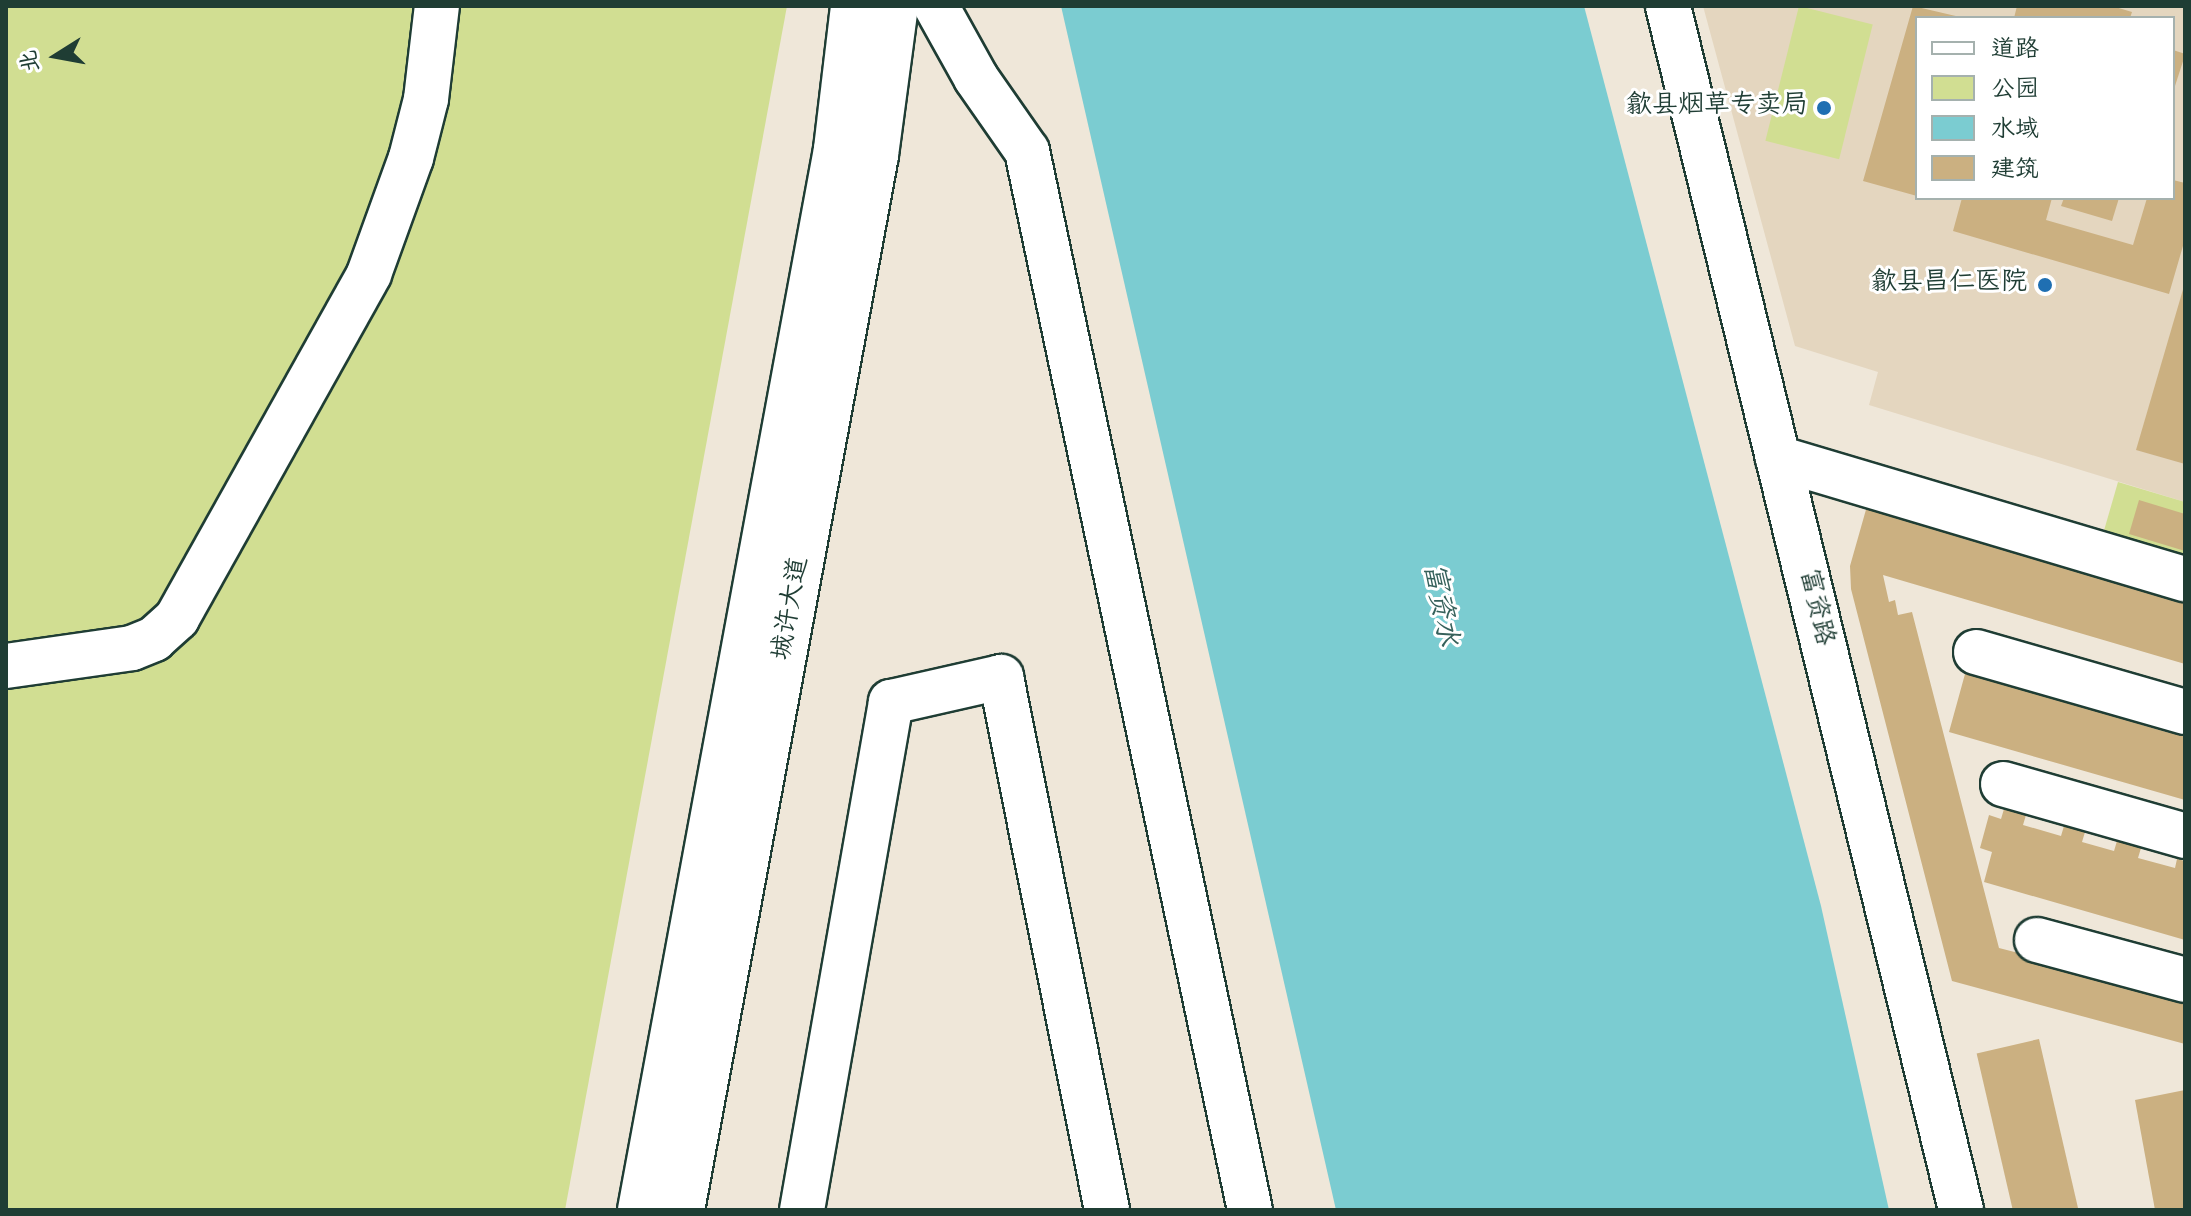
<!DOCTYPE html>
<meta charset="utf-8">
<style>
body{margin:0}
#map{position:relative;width:2191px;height:1216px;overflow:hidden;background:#efe7d9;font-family:"Gochi Hand","LXGW WenKai TC",sans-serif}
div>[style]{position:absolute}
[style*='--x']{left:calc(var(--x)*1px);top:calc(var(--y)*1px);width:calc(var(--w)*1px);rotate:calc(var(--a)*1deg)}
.built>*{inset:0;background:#e4d6bf}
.green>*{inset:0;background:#d1de92;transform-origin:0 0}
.water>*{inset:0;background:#7bccd1}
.building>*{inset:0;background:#cbb081;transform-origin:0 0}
.roads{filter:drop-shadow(2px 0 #1f3d34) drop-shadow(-2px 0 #1f3d34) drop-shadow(0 2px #1f3d34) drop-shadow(0 -2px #1f3d34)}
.minor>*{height:44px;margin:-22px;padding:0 22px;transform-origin:22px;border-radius:22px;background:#fff}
.major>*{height:44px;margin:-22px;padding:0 22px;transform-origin:22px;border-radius:22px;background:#fff}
.dots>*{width:22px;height:22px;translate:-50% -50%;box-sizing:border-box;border:4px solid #fff;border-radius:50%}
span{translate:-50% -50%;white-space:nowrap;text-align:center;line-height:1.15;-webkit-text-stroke:6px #fff;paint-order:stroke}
.poi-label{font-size:26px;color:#1f3d34}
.right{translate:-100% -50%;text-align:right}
.street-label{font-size:26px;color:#1f3d34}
.water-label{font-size:28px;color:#36615b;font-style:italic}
.frame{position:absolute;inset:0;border:8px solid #1f3d34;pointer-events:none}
.legend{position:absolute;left:1915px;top:16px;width:260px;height:184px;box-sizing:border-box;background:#fff;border:2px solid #a5b1ae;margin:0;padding:10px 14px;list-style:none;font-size:24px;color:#1f3d34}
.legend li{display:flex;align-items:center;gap:16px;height:40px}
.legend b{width:40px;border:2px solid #a5b1ae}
.north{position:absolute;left:16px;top:16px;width:80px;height:80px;-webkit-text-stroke:6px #fff;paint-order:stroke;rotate:259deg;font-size:22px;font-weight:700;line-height:32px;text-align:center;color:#1f3d34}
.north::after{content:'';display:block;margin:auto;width:28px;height:36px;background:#1f3d34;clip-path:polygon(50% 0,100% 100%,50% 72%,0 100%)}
</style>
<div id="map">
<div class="built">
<i style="clip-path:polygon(evenodd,1703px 6px,2185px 6px,2185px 502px,1869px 405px,1878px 372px,1795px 346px,1703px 6px,1917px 18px,2173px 18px,2173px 198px,1917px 198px,1917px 18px)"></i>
</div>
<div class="green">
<i style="clip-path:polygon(6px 6px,787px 6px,565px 1210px,6px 1210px)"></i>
<i style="left:1799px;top:6px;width:76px;height:139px;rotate:14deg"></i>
<i style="clip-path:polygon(2118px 482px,2185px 502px,2185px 559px,2103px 534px)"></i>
</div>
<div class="water">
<i style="clip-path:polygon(1061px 6px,1584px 6px,1821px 906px,1889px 1210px,1336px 1210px)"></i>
</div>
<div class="building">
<i style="clip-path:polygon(1913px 6px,1960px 17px,1917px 18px,1917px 196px,1863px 181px)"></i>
<i style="clip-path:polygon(2017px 6px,2112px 6px,2132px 12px,2130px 18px,2014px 18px)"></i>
<i style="left:2173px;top:50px;width:13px;height:58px;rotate:18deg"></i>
<i style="clip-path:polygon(2173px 180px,2185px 183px,2185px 239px,2169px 294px,1953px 231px,1962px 198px,2052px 198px,2046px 220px,2133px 245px,2147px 198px,2173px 198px)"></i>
<i style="clip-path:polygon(2064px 198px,2119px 198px,2112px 221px,2061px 206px)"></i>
<i style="clip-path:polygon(2184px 286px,2185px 286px,2185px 464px,2136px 450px)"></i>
<i style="clip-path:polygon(1869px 499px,2185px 592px,2185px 664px,1883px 575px,1889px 602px,1895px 600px,1898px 615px,1912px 612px,1999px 948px,2185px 996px,2185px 1044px,1952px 981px,1851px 589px,1850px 566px)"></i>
<i style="clip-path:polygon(2139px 500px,2185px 514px,2185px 551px,2129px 534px)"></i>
<i style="clip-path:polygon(1985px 668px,2142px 714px,2139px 724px,2170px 733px,2173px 722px,2185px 726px,2185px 800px,1949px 732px,1965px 674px,1982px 678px)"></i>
<i style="clip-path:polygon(2004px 809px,2026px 815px,2023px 825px,2061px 836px,2064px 826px,2085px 832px,2082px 842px,2114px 851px,2117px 841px,2141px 848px,2138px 858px,2175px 868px,2177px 859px,2185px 861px,2185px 940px,1984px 882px,1992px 852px,1980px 848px,1989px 815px,2001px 819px)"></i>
<i style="left:2039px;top:1039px;width:175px;height:64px;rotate:77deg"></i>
<i style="clip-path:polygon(2185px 1090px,2185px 1210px,2155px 1210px,2135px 1100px)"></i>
</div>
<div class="roads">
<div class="minor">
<i style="--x:936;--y:6;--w:82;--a:60.9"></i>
<i style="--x:976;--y:78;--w:89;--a:55.1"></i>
<i style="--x:1027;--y:151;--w:1082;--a:78.11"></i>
<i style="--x:1668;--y:6;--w:1239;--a:76.32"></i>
<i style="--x:1778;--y:458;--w:425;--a:16.6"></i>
<i style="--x:1976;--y:652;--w:217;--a:16"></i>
<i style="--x:6;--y:666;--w:127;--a:-8.1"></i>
<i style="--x:132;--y:648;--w:24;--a:-22"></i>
<i style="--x:154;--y:639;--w:31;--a:-42"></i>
<i style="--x:177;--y:618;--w:394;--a:-60.8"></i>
<i style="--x:369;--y:274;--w:123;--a:-70.1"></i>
<i style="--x:411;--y:158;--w:61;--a:-75.7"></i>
<i style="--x:426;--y:99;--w:94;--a:-83.3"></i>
<i style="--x:2003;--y:784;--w:189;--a:15.9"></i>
<i style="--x:2037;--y:940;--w:153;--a:15.1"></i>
<i style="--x:802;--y:1210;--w:516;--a:-80.06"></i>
<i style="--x:891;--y:702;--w:113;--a:-12.8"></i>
<i style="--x:1001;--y:677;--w:543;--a:78.75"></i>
</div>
<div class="major">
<i style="--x:640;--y:1210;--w:1079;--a:-79.53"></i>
<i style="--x:836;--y:149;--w:144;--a:-83.2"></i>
<i style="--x:682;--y:1210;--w:1073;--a:-79.58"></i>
<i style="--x:876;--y:155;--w:150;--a:-82.4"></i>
</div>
</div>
<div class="dots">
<i style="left:1824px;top:108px;background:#1f6fb2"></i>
<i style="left:2045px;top:285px;background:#1f6fb2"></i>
</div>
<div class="poi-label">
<span class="right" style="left:1808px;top:108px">歙县烟草专卖局</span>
<span class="right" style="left:2027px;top:285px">歙县昌仁医院</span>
</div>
<div class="street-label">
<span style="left:1814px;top:608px;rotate:77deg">富资路</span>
<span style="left:793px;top:609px;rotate:-80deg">城许大道</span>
</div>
<div class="water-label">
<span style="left:1438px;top:605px;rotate:79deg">富资水</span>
</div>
<div class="frame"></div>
<ul class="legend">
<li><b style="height:10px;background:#fff"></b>道路</li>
<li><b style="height:22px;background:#d1de92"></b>公园</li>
<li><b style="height:22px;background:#7bccd1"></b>水域</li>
<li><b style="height:22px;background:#cbb081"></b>建筑</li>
</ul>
<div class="north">北</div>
</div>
